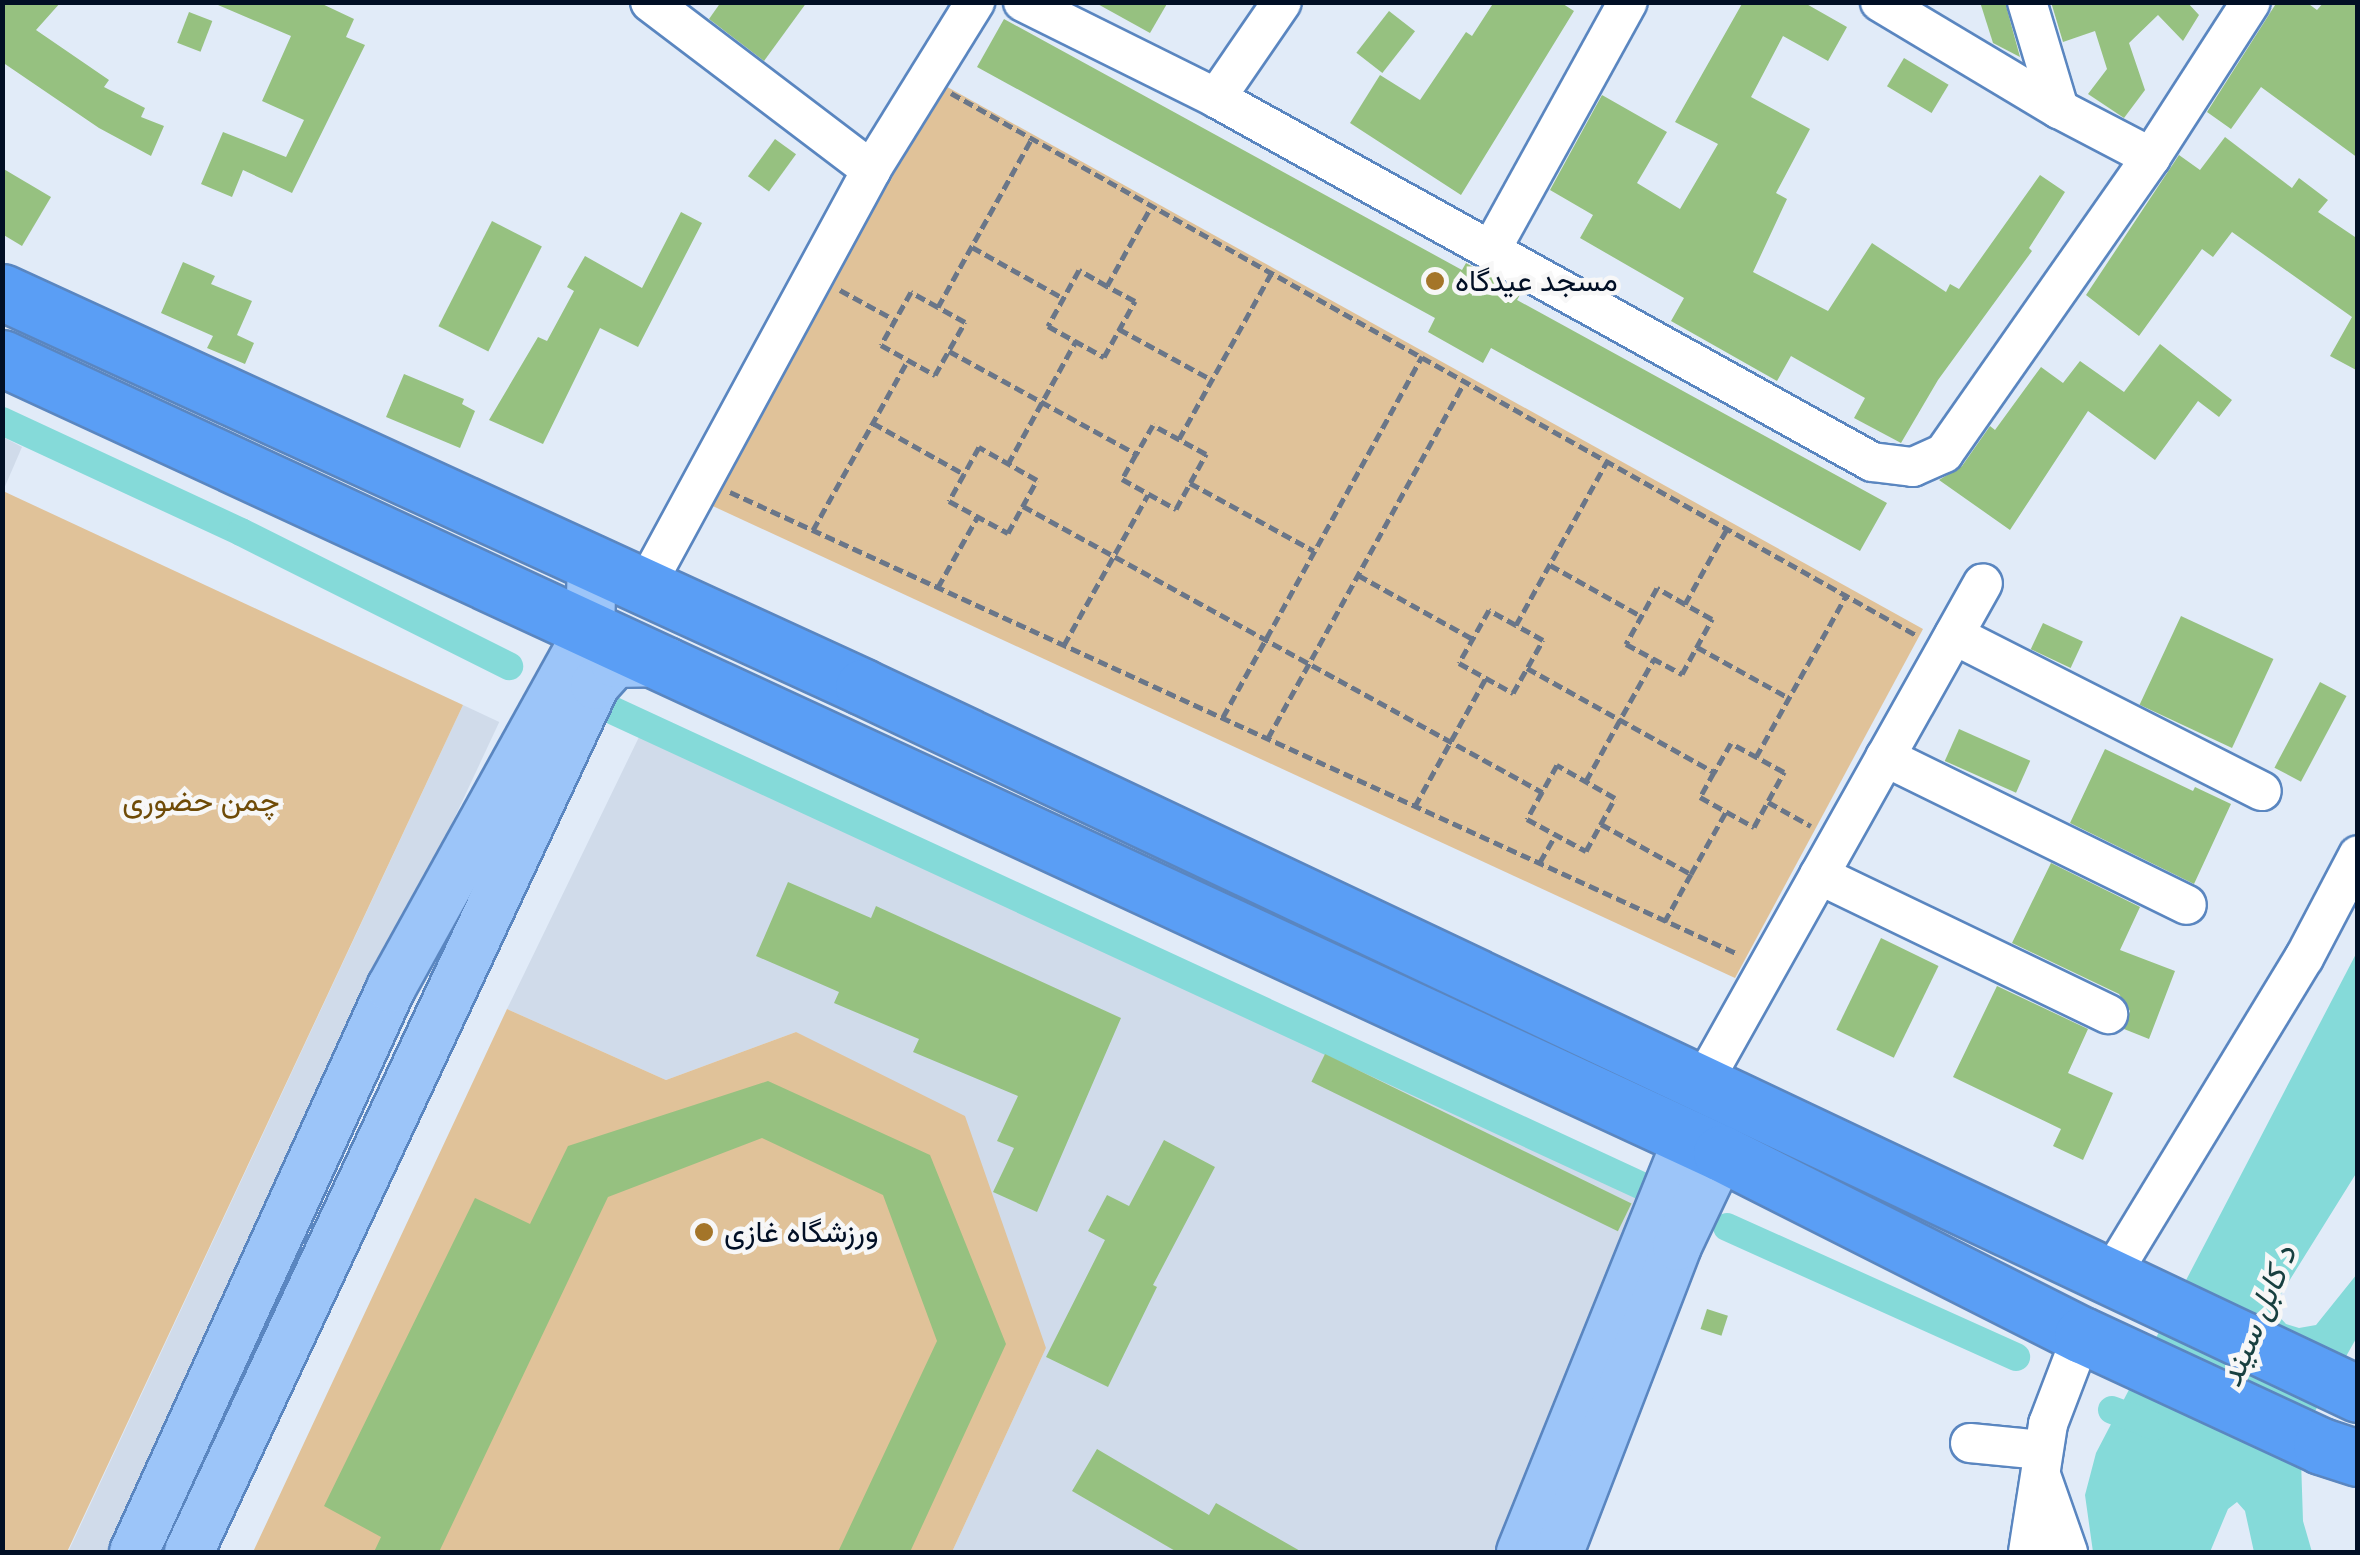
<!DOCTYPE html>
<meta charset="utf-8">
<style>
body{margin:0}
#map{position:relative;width:2360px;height:1555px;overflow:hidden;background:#e1ebf8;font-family:Raleway,Vazirmatn,sans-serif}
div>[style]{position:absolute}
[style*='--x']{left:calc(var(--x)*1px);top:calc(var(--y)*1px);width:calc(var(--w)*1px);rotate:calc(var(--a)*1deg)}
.built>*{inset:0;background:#d0dbea;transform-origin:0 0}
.green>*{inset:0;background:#e0c299}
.water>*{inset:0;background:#85dad9}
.canal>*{height:28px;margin:-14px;padding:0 14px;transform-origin:14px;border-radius:14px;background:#85dad9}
.building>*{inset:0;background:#96c180;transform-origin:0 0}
.path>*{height:5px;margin-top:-2.5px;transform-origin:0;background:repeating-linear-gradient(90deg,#6a7688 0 10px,transparent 0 15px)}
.roads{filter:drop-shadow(2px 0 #5a86c0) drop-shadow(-2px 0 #5a86c0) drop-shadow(0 2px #5a86c0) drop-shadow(0 -2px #5a86c0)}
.minor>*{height:38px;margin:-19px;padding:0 19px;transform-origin:19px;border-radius:19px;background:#fff}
.major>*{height:48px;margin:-24px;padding:0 24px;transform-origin:24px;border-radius:24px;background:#9cc5f9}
.highway>*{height:55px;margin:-27.5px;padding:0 27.5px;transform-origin:27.5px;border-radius:27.5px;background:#5a9ef5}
.dots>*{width:28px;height:28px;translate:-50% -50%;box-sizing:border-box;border:5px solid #f7f7f7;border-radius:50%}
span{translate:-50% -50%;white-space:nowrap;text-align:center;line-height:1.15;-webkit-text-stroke:9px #f7f7f7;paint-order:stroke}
.poi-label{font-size:30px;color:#010f25}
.left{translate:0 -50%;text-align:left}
.park-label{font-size:30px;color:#6f4b07}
.water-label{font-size:32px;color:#184040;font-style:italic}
.frame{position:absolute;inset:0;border:5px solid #010f25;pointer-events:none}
</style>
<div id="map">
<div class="built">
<i style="clip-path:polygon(3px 437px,22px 447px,3px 491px,2px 491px)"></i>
<i style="left:463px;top:705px;width:40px;height:935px;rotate:25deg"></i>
<i style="clip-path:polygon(639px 737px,1646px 1201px,1498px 1552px,952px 1552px,1046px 1348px,796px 1032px,666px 1080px,507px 1009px)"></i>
</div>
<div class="green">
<i style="clip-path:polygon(942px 84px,1923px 629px,1735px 978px,704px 502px)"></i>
<i style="clip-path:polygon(3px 491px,463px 705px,67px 1552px,3px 1552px)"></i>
<i style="clip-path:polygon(507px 1009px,666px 1080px,796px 1032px,965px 1116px,1046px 1348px,952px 1552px,253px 1552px)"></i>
</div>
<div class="water">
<i style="clip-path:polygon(2357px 952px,2357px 1172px,2276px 1302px,2275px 1312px,2286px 1324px,2299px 1328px,2316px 1325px,2357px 1274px,2357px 1337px,2314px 1413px,2301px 1460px,2303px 1521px,2312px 1552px,2254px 1552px,2245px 1511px,2237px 1502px,2228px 1509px,2210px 1552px,2093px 1552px,2085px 1495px,2096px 1453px)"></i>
</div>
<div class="canal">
<i style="--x:2;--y:421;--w:264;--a:24.9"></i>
<i style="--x:241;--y:532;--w:300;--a:26.6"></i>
<i style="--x:614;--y:711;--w:1147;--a:24.8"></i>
<i style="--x:1727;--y:1227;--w:317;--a:24.2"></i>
<i style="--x:2112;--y:1410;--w:46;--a:20.4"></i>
</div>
<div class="building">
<i style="clip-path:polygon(2px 2px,61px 2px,36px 30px,109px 80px,104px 87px,145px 108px,141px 117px,164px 126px,151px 156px,99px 128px,2px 62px)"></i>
<i style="clip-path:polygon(211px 2px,318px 2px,354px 19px,346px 37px,365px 45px,292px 193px,243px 170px,232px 197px,201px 184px,223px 132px,286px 157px,304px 120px,262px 101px,291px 36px)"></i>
<i style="clip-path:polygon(721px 2px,807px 2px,764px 61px,709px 19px)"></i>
<i style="clip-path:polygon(1094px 2px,1168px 2px,1150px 33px)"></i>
<i style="clip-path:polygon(1494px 2px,1560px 2px,1574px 11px,1461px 195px,1350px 123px,1380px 75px,1420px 100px,1466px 32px,1472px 36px)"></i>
<i style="clip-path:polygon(1743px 2px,1803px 2px,1847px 27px,1828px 61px,1783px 36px,1751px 97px,1810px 129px,1776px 193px,1787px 199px,1753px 272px,1828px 311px,1872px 243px,1946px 292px,1950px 284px,1959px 289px,2040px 175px,2065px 192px,2029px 248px,2032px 251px,1938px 380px,1901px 443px,1854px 418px,1865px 398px,1791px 356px,1777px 381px,1671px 321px,1684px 298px,1580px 238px,1593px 215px,1550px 190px,1602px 95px,1667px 132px,1637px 183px,1680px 209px,1718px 144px,1675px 122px)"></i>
<i style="clip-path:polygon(1980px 2px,2005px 2px,2020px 57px,1993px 43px)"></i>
<i style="clip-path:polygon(2051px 2px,2187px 2px,2199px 15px,2183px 41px,2158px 15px,2129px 43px,2145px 90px,2124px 118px,2088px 94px,2107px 69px,2095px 31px,2063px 42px)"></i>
<i style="clip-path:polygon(2277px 2px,2306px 2px,2317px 10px,2324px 2px,2358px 2px,2358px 158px,2261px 87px,2231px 129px,2207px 112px)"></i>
<i style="left:1389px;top:11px;width:33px;height:53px;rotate:38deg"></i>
<i style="left:189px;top:12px;width:25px;height:33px;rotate:21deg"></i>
<i style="clip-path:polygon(1004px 19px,1462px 270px,1466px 263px,1521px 293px,1517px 300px,1887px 503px,1860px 551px,1491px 348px,1483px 363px,1428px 332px,1435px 318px,977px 67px)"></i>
<i style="left:1904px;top:58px;width:52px;height:33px;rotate:31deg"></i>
<i style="clip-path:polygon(2225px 137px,2292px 188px,2299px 178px,2328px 200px,2318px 212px,2358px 239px,2358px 371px,2330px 356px,2352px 317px,2232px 232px,2213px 257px,2202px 249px,2139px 336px,2086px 295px,2179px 155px,2200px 170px)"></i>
<i style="left:775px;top:139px;width:26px;height:46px;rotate:36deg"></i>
<i style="clip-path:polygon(2px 168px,51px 197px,22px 246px,2px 234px)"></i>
<i style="clip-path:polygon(681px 212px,702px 223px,638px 347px,600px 328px,543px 444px,489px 420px,538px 337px,547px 341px,574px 291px,567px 287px,585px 256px,642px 288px)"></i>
<i style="left:492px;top:221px;width:56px;height:118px;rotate:27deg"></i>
<i style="clip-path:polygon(183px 262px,215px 276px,211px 284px,252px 301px,237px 335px,254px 343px,245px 364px,207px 348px,213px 336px,161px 313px)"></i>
<i style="clip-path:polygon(2160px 344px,2232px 400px,2219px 417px,2198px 401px,2155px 460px,2088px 411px,2010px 530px,1939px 480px,1962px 466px,1990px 426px,1995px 430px,2041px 367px,2063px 383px,2080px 361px,2124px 392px)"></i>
<i style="clip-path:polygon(404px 374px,464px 399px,462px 404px,475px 411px,460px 448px,386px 417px)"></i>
<i style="left:2181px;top:616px;width:102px;height:98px;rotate:25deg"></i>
<i style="left:2043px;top:623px;width:44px;height:29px;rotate:25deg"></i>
<i style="left:2320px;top:682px;width:30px;height:97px;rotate:28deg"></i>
<i style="left:1959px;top:729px;width:78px;height:35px;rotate:24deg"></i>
<i style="clip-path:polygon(2105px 749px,2193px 791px,2195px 787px,2231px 804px,2194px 884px,2070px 823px)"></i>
<i style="clip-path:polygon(2051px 863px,2140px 907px,2120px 950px,2175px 971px,2149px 1039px,2124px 1029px,2130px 1011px,2119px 994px,2012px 943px)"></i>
<i style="clip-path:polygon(788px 882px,871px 918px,876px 906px,1121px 1018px,1037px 1212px,993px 1192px,1014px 1148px,997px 1141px,1018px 1096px,913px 1052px,919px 1039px,834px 1003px,839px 992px,756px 956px)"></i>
<i style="left:1881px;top:938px;width:64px;height:102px;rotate:26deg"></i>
<i style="clip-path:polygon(1997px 986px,2088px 1029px,2068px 1073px,2113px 1093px,2083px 1160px,2053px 1146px,2061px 1129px,1953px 1077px)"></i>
<i style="left:1325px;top:1054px;width:341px;height:31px;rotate:26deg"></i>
<i style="clip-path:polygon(768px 1081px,930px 1155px,1006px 1344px,910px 1552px,838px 1552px,937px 1341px,883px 1195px,762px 1138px,608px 1197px,439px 1552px,374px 1552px,381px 1537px,324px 1506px,475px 1198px,530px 1224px,568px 1146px)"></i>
<i style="clip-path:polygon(1164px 1140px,1215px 1167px,1153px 1285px,1157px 1287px,1108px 1387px,1046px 1357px,1105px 1240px,1088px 1231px,1107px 1195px,1129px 1206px)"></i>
<i style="left:1707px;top:1309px;width:22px;height:21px;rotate:18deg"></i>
<i style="clip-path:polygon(1097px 1449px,1209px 1515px,1216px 1503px,1302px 1552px,1177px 1552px,1072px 1491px)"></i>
</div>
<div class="path">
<i style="--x:951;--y:93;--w:1107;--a:29.32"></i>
<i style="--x:972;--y:247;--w:104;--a:29.3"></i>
<i style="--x:1107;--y:286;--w:32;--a:-150"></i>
<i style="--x:1079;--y:270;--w:64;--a:119"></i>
<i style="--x:1048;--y:326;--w:64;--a:29"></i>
<i style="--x:1104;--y:357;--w:64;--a:-61"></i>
<i style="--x:1135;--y:301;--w:32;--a:-152"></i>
<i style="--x:1107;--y:286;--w:93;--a:-60.9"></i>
<i style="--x:840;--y:290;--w:63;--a:28.6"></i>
<i style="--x:938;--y:307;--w:31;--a:-151"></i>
<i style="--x:911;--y:292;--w:61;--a:119.5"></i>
<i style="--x:881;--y:345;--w:62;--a:29.1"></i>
<i style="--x:935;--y:375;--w:61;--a:-60.5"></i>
<i style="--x:965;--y:322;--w:31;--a:-151"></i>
<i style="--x:938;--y:307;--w:193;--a:-60.9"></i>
<i style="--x:1119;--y:329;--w:106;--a:28.7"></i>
<i style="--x:949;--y:351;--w:213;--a:28.8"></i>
<i style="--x:1136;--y:454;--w:29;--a:119"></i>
<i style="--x:1122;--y:479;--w:62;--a:29.1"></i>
<i style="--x:1176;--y:509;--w:63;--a:-61.4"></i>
<i style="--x:1206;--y:454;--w:60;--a:-151.3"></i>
<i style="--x:1153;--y:425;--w:34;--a:120"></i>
<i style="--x:873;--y:423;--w:104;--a:29.3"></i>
<i style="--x:964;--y:474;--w:31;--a:119"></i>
<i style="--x:949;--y:501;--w:67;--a:28.5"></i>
<i style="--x:1008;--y:533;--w:60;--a:-61.3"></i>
<i style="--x:1037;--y:480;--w:67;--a:-150.4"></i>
<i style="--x:979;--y:447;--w:31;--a:119"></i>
<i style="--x:1179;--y:439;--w:191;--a:-60.9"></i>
<i style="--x:1008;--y:464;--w:141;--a:-61.1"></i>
<i style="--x:1190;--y:483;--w:141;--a:28.7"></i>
<i style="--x:730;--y:492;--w:1109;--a:24.62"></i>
<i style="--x:1023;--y:506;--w:593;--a:28.86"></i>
<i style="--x:1542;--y:792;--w:31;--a:119"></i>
<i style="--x:1527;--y:819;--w:67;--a:28.5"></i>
<i style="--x:1586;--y:851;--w:60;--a:-61.3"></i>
<i style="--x:1615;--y:798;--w:67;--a:-150.4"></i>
<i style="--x:1557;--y:765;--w:31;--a:119"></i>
<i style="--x:813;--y:530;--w:195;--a:-60.8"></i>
<i style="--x:1550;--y:565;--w:104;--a:29.3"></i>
<i style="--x:1358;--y:575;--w:132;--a:29.1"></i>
<i style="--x:938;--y:587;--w:81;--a:-60.6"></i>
<i style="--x:1685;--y:604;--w:32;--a:-150"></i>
<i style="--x:1657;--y:588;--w:64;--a:119"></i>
<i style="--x:1626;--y:644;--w:64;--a:28.2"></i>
<i style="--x:1682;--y:674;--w:63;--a:-61.4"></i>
<i style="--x:1712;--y:619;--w:31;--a:-151"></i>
<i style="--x:1685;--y:604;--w:88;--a:-60.8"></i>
<i style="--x:1516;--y:625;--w:31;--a:-151"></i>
<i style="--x:1489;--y:610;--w:61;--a:119.5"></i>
<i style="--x:1459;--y:663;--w:62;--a:29.1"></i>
<i style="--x:1513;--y:693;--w:61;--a:-60.5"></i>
<i style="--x:1543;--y:640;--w:31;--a:-151"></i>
<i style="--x:1516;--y:625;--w:189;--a:-60.9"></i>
<i style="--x:1064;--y:645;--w:172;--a:-60.8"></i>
<i style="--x:1697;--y:647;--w:105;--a:29"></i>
<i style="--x:1527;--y:668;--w:214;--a:29.1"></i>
<i style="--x:1714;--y:772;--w:29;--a:119"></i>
<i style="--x:1700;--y:797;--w:62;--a:29.1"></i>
<i style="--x:1754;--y:827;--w:63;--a:-61.4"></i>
<i style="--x:1784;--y:772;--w:60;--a:-151.3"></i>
<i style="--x:1731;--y:743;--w:34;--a:120"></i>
<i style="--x:1223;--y:717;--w:412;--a:-61.1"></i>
<i style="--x:1268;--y:738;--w:409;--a:-61.1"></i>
<i style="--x:1756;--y:757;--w:187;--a:-60.8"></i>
<i style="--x:1586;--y:781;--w:140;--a:-60.9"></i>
<i style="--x:1768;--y:802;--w:49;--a:29.2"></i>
<i style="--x:1415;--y:806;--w:146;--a:-61"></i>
<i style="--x:1601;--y:824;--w:103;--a:29.1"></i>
<i style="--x:1691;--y:874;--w:54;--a:119"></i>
<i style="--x:1540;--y:862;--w:32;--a:-60"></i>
<i style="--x:1691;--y:874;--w:71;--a:-60.6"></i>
</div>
<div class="roads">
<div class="minor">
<i style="--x:650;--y:2;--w:278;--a:37.2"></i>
<i style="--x:1023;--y:2;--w:216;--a:26.4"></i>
<i style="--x:1216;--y:98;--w:750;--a:29.02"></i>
<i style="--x:1872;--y:462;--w:41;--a:7"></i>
<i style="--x:1913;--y:467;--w:34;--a:-24"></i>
<i style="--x:1944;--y:453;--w:361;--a:-55"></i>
<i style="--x:2151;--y:157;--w:184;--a:-57.2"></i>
<i style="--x:1880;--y:2;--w:209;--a:30.9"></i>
<i style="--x:2059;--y:109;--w:104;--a:27.6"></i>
<i style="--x:2027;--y:2;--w:112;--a:73.3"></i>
<i style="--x:1216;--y:98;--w:116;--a:-55.5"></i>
<i style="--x:1492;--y:248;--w:281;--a:-61.1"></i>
<i style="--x:645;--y:587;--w:474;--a:-61.5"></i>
<i style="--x:871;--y:170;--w:198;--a:-58.2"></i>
<i style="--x:1954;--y:635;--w:345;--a:26.9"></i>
<i style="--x:1885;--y:757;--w:336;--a:26.1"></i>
<i style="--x:1819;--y:875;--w:321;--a:25.7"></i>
<i style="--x:1702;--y:1084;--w:574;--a:-60.71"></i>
<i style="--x:2108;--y:1280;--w:377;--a:-58.7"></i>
<i style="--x:2304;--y:958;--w:116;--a:-62.3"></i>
<i style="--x:1970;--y:1443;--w:72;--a:5.6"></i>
<i style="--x:2041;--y:1475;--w:82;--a:70.7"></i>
<i style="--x:2028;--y:1552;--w:130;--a:-81.1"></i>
<i style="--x:2048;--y:1424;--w:95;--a:-69.1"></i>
</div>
<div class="major">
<i style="--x:134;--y:1552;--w:620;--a:-65.5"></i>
<i style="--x:391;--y:988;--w:410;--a:-61"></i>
<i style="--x:590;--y:629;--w:69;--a:-88.3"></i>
<i style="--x:189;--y:1552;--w:957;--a:-64.91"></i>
<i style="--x:595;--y:685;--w:30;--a:-48"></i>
<i style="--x:615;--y:663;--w:52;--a:-1.1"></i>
<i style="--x:1521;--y:1552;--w:446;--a:-68"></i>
<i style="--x:1559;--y:1552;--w:328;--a:-68.9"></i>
<i style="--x:1677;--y:1246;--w:103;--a:-64.7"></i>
</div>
<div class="highway">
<i style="--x:2;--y:292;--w:947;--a:24.64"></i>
<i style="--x:863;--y:687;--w:1654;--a:25.31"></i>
<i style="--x:2;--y:358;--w:1894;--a:24.82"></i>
<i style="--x:1721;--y:1153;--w:404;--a:26.8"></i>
<i style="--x:2082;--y:1335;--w:264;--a:24.9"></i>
<i style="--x:2321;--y:1446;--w:39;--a:18"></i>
</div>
</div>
<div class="dots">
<i style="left:1435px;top:281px;background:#a47529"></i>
<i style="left:704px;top:1232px;background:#a47529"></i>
</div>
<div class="poi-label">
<span class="left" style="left:1455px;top:281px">مسجد عیدگاه</span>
<span class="left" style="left:724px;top:1232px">ورزشگاه غازی</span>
</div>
<div class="park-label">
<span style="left:201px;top:801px">چمن حضوری</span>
</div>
<div class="water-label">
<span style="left:2258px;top:1316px;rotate:-67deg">د کابل سيند</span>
</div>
<div class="frame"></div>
</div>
